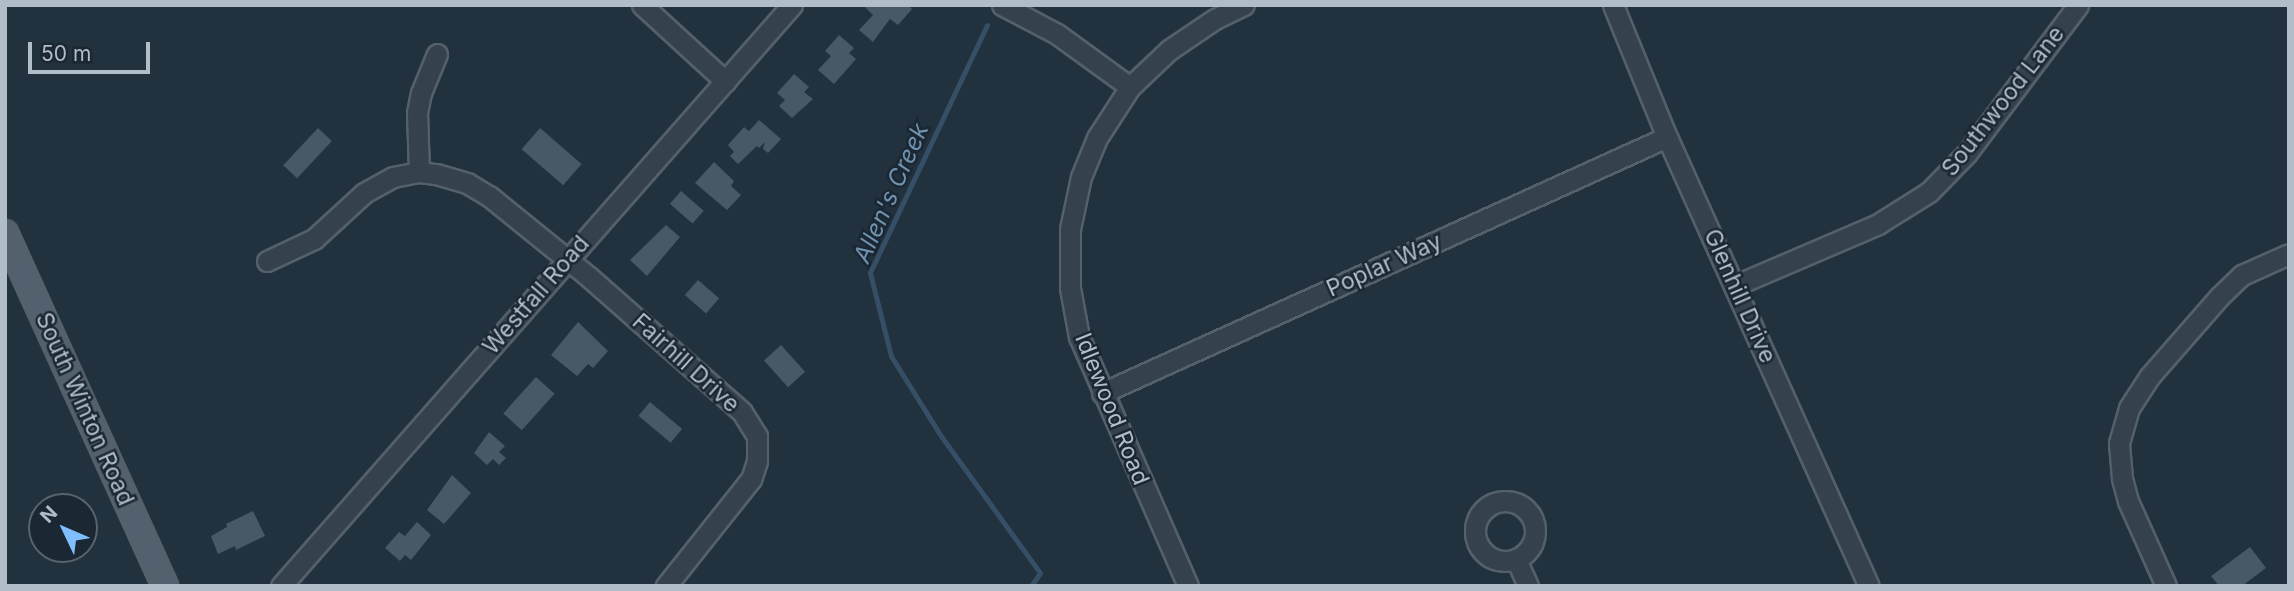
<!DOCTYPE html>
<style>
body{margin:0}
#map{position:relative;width:2294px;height:591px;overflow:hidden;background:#21313e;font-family:Inter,sans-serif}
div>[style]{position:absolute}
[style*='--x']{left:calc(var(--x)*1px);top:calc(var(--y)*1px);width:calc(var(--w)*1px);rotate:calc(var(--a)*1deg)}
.stream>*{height:5px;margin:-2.5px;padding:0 2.5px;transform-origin:2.5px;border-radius:2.5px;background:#344f66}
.building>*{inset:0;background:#475867;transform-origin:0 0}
.roads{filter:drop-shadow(2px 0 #54606c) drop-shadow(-2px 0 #54606c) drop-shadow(0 2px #54606c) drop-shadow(0 -2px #54606c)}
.minor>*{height:19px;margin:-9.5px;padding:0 9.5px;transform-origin:9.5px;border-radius:9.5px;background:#35424e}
.minor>.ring{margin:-9.5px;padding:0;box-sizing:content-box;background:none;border:19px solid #35424e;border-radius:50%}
.major>*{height:24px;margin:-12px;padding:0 12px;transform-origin:12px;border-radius:12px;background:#53616e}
span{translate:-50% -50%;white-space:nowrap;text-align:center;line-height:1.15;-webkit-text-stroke:5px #1b2733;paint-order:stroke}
.street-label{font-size:23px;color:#b1bdc9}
.water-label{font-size:24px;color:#6f92af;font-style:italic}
.frame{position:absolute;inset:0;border:7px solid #b1bdc9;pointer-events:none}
.north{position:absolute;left:28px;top:493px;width:70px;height:70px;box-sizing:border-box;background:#1b2733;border:2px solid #57636f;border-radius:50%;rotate:314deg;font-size:19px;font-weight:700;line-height:28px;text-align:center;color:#b1bdc9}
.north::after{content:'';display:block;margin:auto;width:24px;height:32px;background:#80bfff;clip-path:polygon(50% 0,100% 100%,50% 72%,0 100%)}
.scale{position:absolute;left:28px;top:42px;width:122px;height:32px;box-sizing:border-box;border:4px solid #b1bdc9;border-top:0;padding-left:9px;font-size:21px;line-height:24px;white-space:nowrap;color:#b1bdc9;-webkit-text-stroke:5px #1b2733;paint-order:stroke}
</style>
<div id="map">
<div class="stream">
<i style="--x:987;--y:25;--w:274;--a:115.3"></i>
<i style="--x:870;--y:273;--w:86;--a:75.8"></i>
<i style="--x:891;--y:356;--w:94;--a:58"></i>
<i style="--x:941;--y:436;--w:169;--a:54.1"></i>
<i style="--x:1040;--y:573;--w:16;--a:125"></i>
</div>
<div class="building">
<i style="clip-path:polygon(863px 5px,908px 5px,912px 9px,898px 25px,890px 19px,873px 42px,859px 30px,873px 15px)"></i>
<i style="clip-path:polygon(839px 35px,854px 48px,849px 53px,856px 59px,834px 84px,818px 70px,831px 56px,825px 51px)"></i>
<i style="clip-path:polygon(794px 74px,809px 87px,804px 92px,813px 99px,792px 118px,779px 106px,785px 100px,777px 93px)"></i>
<i style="clip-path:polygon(759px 120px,781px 139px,768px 153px,763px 149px,765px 142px,759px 148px,757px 146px,738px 164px,730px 156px,734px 152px,728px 145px,744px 127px,749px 131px)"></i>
<i style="left:318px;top:128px;width:19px;height:51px;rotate:43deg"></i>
<i style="left:540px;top:128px;width:55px;height:28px;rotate:41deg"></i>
<i style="clip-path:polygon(714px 162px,734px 181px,731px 186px,741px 195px,727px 210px,695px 183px)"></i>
<i style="left:681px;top:191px;width:30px;height:17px;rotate:41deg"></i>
<i style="clip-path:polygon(666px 225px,680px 237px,647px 276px,630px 260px)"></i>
<i style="left:698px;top:280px;width:28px;height:20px;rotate:41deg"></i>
<i style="clip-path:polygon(578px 322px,608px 351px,593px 368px,588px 364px,577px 376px,551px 355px)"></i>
<i style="left:781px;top:345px;width:36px;height:23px;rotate:48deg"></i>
<i style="left:536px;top:377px;width:25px;height:49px;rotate:42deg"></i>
<i style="left:650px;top:402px;width:42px;height:18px;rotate:40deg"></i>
<i style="clip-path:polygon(489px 432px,505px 446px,499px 452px,506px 458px,499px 465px,493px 459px,487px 465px,474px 453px)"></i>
<i style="clip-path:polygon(452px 475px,471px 493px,444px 524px,427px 510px)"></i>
<i style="clip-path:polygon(253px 511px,265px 536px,236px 550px,235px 546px,218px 554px,211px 536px,227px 527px,226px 524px)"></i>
<i style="clip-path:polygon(417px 522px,431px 535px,411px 560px,405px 555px,400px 561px,385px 548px,399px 532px,405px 536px)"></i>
<i style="clip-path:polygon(2250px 547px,2266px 568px,2242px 586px,2219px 586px,2211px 576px)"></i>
</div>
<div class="roads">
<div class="minor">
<i style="--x:642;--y:5;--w:113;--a:42.5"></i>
<i style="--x:1002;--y:5;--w:62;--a:27.8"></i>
<i style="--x:1057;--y:34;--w:90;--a:36"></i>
<i style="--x:1613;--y:5;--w:143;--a:67.8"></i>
<i style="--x:1667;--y:137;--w:492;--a:65.8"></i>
<i style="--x:419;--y:172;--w:59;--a:-91.9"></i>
<i style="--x:417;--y:113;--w:20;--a:-79"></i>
<i style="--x:421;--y:93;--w:42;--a:-67.7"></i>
<i style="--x:267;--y:261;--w:52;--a:-25.1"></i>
<i style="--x:314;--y:239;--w:68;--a:-42.6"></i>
<i style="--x:364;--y:193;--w:33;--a:-29"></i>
<i style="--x:393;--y:177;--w:26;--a:-11"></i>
<i style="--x:419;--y:172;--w:17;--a:7"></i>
<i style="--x:436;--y:174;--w:32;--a:16"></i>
<i style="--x:467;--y:183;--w:26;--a:31"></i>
<i style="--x:489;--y:196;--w:129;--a:39"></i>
<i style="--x:589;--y:277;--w:204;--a:41.4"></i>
<i style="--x:742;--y:412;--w:28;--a:58"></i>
<i style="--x:757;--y:436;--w:25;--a:90"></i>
<i style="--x:757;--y:461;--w:19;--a:108"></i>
<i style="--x:751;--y:479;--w:137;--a:128.5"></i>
<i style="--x:1736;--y:285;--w:155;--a:-23.2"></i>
<i style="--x:1878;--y:224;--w:60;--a:-32.1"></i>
<i style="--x:1929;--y:192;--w:54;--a:-45.7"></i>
<i style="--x:1967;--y:153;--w:185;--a:-53.1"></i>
<i style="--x:1102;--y:393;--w:620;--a:-24.38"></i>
<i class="ring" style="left:1475px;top:501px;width:41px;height:41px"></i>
<i style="--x:1516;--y:559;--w:30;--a:66"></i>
<i style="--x:281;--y:586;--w:774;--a:-48.67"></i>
<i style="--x:1188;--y:586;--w:272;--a:-113.6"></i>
<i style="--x:1079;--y:337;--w:50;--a:-100.4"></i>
<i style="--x:1070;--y:288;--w:59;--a:-90"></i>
<i style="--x:1070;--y:229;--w:53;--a:-78.1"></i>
<i style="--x:1081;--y:177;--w:42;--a:-67.7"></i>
<i style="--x:1097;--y:138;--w:61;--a:-57.1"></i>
<i style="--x:1130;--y:87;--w:54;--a:-43.5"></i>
<i style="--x:1169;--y:50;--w:55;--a:-34"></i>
<i style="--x:1215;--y:19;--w:32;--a:-26"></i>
<i style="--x:2166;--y:586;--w:93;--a:-114.1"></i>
<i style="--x:2128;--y:501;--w:24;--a:-105"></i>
<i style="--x:2122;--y:478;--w:35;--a:-95"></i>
<i style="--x:2119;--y:443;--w:36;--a:-74"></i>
<i style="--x:2129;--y:408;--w:37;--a:-57"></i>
<i style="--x:2149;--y:377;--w:106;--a:-48.8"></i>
<i style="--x:2219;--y:297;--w:32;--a:-44"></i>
<i style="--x:2242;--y:275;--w:51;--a:-24.1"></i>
</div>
<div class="major">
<i style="--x:5;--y:233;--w:388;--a:65.6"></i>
</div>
</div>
<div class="street-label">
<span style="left:2003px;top:101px;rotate:-52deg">Southwood Lane</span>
<span style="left:1384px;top:265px;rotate:-24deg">Poplar Way</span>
<span style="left:536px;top:295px;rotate:-49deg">Westfall Road</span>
<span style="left:1740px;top:296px;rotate:66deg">Glenhill Drive</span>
<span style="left:686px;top:363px;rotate:42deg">Fairhill Drive</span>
<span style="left:85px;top:409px;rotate:66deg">South Winton Road</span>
<span style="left:1112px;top:409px;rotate:68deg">Idlewood Road</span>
</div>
<div class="water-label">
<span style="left:891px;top:193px;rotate:-66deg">Allen's Creek</span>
</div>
<div class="frame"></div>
<div class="north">N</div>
<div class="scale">50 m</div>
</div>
